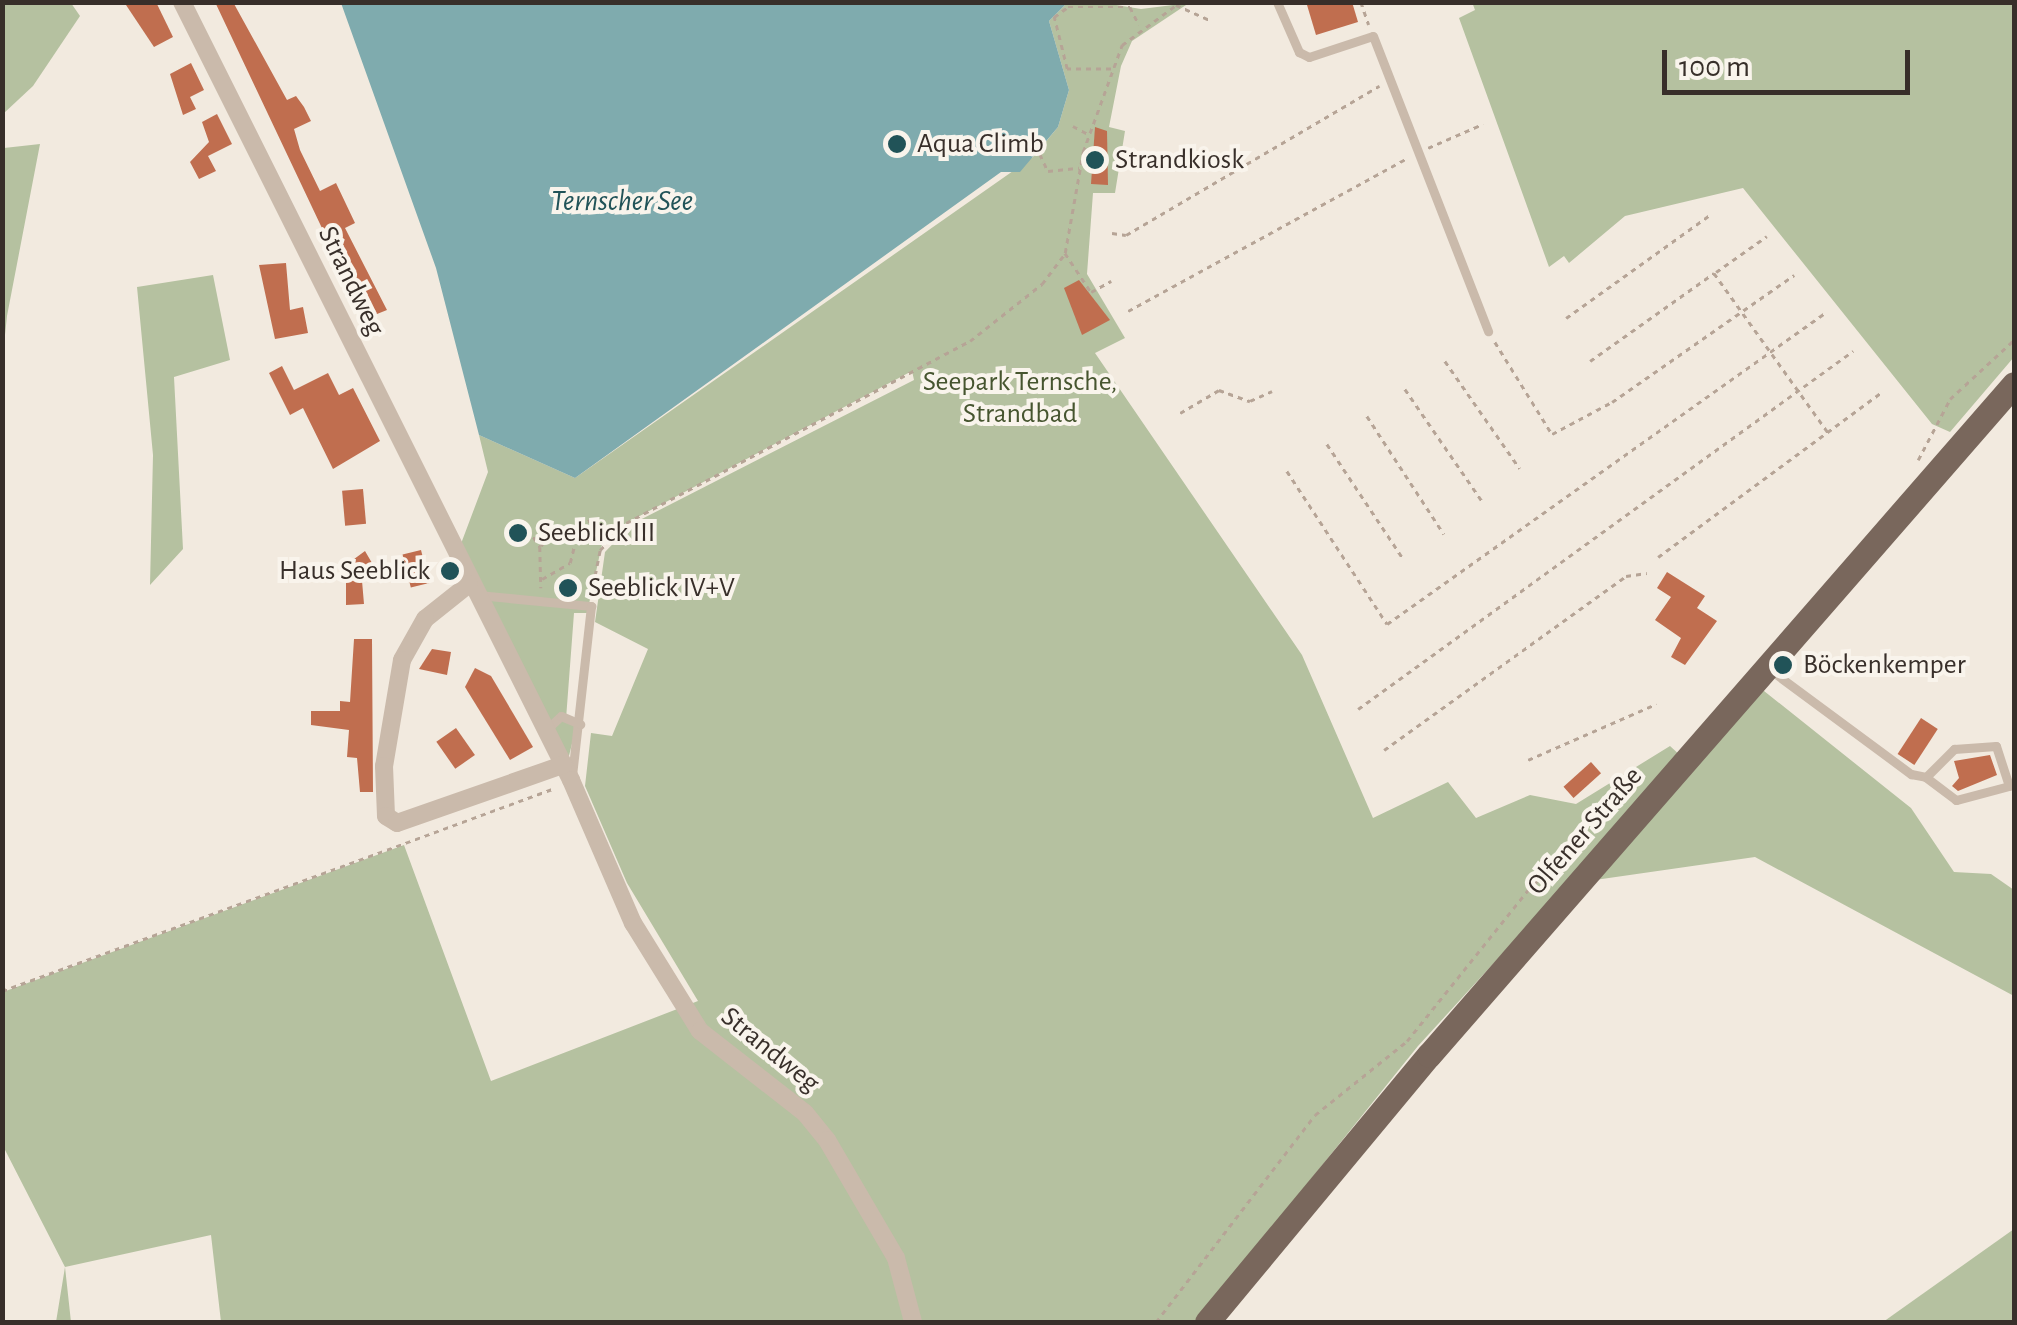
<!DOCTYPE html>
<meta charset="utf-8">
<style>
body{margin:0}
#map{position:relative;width:2017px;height:1325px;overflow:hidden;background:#f2eadf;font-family:"Alegreya Sans",sans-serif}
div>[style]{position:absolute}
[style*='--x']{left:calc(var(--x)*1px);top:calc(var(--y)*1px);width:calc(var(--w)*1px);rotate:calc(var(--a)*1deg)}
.green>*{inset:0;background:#b5c1a0}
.water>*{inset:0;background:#7fabae}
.building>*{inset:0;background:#c06e4f;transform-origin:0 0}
.path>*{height:2.5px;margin-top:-1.25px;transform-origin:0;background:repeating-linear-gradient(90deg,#b6a496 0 5px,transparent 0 10px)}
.service>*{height:9px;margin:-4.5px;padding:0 4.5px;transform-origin:4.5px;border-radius:4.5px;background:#cabaab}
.minor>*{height:18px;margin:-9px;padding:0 9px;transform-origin:9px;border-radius:9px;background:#cabaab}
.primary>*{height:25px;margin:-12.5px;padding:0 12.5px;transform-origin:12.5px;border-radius:12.5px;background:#79675c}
.dots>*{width:28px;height:28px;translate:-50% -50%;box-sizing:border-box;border:5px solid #f9f4ec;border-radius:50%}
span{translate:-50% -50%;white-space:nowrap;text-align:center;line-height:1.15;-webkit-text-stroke:8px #f9f4ec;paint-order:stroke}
.poi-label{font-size:28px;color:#382f2a}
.left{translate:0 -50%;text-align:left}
.right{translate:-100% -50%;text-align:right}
.street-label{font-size:28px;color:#382f2a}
.park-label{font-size:28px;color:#46552f}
.water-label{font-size:30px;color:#215358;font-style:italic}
.frame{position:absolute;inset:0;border:5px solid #382f2a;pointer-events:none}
.scale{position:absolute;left:1662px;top:50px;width:248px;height:45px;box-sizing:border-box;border:5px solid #382f2a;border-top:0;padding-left:12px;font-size:30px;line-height:35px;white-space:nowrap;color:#382f2a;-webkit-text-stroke:8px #f9f4ec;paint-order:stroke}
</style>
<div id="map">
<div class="green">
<i style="clip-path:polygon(3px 2px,71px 3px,80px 16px,33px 86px,3px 114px)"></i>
<i style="clip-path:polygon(1472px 2px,2014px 3px,2014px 357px,1950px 432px,1932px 424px,1743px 188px,1625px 216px,1569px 263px,1564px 256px,1549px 267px,1459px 18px,1475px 10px)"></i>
<i style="clip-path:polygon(1104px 3px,1141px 9px,1189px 3px,1132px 41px,1121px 66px,1109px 127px,1125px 131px,1115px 193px,1093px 193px,1087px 274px,1125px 338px,1095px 353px,1302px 655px,1373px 818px,1448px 782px,1476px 818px,1530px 795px,1576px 804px,1670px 746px,1682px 757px,1418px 1046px,1196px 1322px,221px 1322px,211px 1235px,65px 1267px,71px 1322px,56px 1322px,65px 1267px,3px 1146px,3px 992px,404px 845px,491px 1081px,698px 1001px,627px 883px,585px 786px,591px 733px,612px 736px,648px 649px,595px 622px,605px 552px,632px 524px,914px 380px,912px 371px,604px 535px,587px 613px,574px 613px,566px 719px,577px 723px,568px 760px,459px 549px,488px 472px,479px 435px,575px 478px,1033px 157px,1058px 127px,1069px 90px,1049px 21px,1066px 4px)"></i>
<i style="clip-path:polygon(40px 144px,7px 316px,3px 354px,4px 148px)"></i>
<i style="clip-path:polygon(213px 275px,230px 360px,174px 377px,183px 549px,150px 585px,153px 455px,137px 287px)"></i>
<i style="clip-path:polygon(1754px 683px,1911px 808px,1954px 872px,1991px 874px,2014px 890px,2014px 996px,1755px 857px,1581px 882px)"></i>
<i style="clip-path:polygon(2014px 1229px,2014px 1322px,1883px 1322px)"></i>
</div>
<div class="water">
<i style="clip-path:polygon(341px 3px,341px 2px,1094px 3px,1066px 4px,1049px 21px,1069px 90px,1058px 127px,1020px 172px,1001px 172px,575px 478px,479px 435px,436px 268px)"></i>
</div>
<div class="building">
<i style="clip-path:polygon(124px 2px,156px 2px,173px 37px,154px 47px)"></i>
<i style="clip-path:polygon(215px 2px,233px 2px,287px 100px,296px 96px,304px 107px,311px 121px,294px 129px,300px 150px,320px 191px,336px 183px,355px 223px,345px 228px,387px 310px,372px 316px,354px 278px,347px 281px)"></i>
<i style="clip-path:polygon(1352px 2px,1358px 22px,1316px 35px,1307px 5px)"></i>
<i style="clip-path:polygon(191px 63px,204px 90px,190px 97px,196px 109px,183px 115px,170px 74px)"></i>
<i style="clip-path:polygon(217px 114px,232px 144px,208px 156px,216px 171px,199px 179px,190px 162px,209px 142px,202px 122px)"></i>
<i style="clip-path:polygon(1095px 127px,1107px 131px,1108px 185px,1091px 184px)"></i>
<i style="clip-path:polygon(286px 263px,290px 310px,303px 307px,308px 333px,275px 339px,259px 265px)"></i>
<i style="clip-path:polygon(1079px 280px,1110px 320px,1082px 335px,1064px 288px)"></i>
<i style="clip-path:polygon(282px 366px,294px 390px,328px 373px,339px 395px,353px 388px,380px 441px,333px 469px,303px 408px,290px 415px,269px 373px)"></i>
<i style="left:363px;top:489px;width:35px;height:21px;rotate:85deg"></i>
<i style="left:421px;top:550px;width:34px;height:19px;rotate:76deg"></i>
<i style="clip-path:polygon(365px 551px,372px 563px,361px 569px,364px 604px,346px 605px,346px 565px)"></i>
<i style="clip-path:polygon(1667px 572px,1705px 596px,1697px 608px,1717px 621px,1685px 665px,1671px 657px,1681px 638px,1655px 620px,1671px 597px,1657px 588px)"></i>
<i style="clip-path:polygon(354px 639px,372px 639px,373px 792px,360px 792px,357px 758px,347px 757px,349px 730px,311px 725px,311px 711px,340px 711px,340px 701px,350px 702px)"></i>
<i style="clip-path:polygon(432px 649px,451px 652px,447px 675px,419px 669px)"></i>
<i style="clip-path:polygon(475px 668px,491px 676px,533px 747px,510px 760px,465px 687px)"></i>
<i style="left:1921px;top:718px;width:20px;height:43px;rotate:33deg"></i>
<i style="left:456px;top:728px;width:33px;height:24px;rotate:55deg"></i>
<i style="clip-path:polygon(1990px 755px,1997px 775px,1958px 791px,1952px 786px,1959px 778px,1954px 761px)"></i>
<i style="left:1591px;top:762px;width:15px;height:37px;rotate:48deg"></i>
</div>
<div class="path">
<i style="--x:1361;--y:2;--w:24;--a:71"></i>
<i style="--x:1111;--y:69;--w:44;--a:180"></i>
<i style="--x:1067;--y:69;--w:54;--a:-104"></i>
<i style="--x:1054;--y:17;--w:17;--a:-36"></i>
<i style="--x:1068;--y:7;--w:62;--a:0"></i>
<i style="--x:1130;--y:7;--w:20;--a:63"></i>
<i style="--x:1073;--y:126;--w:17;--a:28"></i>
<i style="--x:1428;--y:148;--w:60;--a:-23.6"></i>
<i style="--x:1015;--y:149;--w:25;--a:11"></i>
<i style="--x:1040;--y:154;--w:19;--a:65"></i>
<i style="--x:1048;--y:171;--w:31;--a:-6"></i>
<i style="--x:1112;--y:233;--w:14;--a:8"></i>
<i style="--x:1126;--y:235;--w:294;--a:-30.5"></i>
<i style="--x:1065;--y:253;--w:47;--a:56.3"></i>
<i style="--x:1091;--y:292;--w:23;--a:-29"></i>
<i style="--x:1716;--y:272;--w:62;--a:-35.2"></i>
<i style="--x:1128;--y:311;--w:319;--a:-28.7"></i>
<i style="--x:1566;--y:318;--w:178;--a:-35.6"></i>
<i style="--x:1495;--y:342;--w:108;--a:58.2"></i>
<i style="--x:1552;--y:434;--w:68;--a:-28.1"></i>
<i style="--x:1612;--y:402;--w:222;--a:-34.9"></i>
<i style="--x:1445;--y:361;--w:131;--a:55.2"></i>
<i style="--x:1590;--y:361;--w:152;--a:-35.4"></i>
<i style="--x:1714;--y:273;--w:196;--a:54.4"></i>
<i style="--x:1405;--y:389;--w:136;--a:55.5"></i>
<i style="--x:1180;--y:413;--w:45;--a:-30.5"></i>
<i style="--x:1219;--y:390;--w:33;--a:20"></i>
<i style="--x:1250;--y:401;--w:24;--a:-24"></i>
<i style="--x:1367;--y:416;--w:141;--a:56.9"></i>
<i style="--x:1327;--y:444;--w:139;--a:56.4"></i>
<i style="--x:1918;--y:460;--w:69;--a:-62.3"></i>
<i style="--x:1950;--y:399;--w:87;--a:-42.7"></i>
<i style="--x:1287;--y:471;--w:183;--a:56.8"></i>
<i style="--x:1387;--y:624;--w:537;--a:-35.38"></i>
<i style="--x:523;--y:520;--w:32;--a:58"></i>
<i style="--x:540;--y:547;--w:41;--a:88.6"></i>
<i style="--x:541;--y:546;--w:17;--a:-57"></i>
<i style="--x:1658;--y:557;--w:278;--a:-36.4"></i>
<i style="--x:542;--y:579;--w:32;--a:-30"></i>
<i style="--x:570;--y:563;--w:38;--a:-76"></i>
<i style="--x:579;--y:526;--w:15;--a:-28"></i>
<i style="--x:591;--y:595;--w:46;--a:-78.7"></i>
<i style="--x:600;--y:550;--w:37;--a:-46"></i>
<i style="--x:626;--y:523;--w:389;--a:-27.9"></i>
<i style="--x:970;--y:341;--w:92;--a:-38.4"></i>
<i style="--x:1042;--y:284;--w:39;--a:-53"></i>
<i style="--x:1065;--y:253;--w:103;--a:-79.9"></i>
<i style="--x:1083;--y:152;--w:114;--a:-70"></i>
<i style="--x:1122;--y:45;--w:67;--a:-36.5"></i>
<i style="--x:1176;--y:5;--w:39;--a:24"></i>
<i style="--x:1358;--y:709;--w:611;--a:-35.88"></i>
<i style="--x:1384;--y:750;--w:298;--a:-35.7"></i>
<i style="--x:1626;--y:576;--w:21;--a:-8"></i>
<i style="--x:1528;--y:760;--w:140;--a:-23.6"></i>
<i style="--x:2;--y:991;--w:589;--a:-20.16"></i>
<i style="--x:1156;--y:1322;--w:261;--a:-52.5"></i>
<i style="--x:1315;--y:1115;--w:118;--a:-38.8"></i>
<i style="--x:1407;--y:1041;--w:201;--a:-51.3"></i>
<i style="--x:1533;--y:884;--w:52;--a:-35.5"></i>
</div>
<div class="service">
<i style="--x:1277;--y:2;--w:55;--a:66.3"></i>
<i style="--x:1299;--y:52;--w:11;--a:27"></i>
<i style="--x:1309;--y:57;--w:67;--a:-18.2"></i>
<i style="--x:1373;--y:36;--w:317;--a:68.7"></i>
<i style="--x:478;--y:595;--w:114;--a:5.6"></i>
<i style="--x:591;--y:606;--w:170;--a:96.4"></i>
<i style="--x:1769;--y:669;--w:177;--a:36.5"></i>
<i style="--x:1911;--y:774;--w:15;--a:11"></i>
<i style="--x:1926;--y:777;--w:40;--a:-45"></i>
<i style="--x:1954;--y:749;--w:42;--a:-4.1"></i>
<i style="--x:1996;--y:746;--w:42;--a:72"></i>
<i style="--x:2009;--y:786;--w:55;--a:165.2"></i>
<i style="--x:1956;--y:800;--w:38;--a:-143"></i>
<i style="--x:547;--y:729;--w:19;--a:-43"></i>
<i style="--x:561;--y:716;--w:21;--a:23"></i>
</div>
<div class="minor">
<i style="--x:182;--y:2;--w:870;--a:63.43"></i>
<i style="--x:571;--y:780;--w:156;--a:66.6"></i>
<i style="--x:633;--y:923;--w:127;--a:58.2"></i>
<i style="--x:700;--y:1031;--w:133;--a:38"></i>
<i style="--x:805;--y:1113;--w:35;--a:51"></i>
<i style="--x:827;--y:1140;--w:137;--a:59.7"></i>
<i style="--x:896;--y:1258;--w:66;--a:75.1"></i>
<i style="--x:469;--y:584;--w:56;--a:141.5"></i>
<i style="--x:425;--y:619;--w:47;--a:119.3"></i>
<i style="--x:402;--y:660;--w:108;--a:99.6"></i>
<i style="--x:384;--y:766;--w:50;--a:87.7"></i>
<i style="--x:386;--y:816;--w:13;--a:32"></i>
<i style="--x:397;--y:823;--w:176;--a:-19.3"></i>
</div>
<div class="primary">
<i style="--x:1207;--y:1322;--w:347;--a:-50.3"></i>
<i style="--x:1429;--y:1055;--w:890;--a:-48.92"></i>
</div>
<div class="dots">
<i style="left:897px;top:144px;background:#215358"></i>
<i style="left:1095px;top:160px;background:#215358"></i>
<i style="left:518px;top:533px;background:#215358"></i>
<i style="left:450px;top:571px;background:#215358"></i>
<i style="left:568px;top:588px;background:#215358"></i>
<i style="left:1783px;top:665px;background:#215358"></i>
</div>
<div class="poi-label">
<span class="left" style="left:917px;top:144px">Aqua Climb</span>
<span class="left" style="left:1115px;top:160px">Strandkiosk</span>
<span class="left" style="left:538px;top:533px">Seeblick III</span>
<span class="right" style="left:430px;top:571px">Haus Seeblick</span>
<span class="left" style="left:588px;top:588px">Seeblick IV+V</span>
<span class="left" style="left:1803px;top:665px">Böckenkemper</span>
</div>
<div class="street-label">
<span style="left:351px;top:281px;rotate:64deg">Strandweg</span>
<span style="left:1585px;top:831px;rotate:-49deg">Olfener Straße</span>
<span style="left:770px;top:1050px;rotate:39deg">Strandweg</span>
</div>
<div class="park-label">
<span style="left:1020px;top:398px">Seepark Ternsche,<br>Strandbad</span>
</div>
<div class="water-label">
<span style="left:622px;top:201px">Ternscher See</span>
</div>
<div class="frame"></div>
<div class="scale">100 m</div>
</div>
